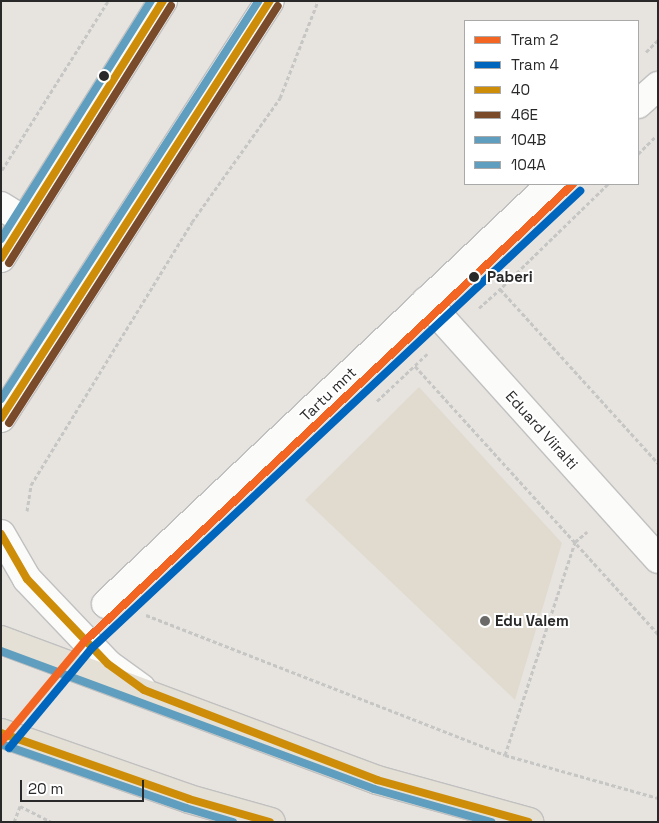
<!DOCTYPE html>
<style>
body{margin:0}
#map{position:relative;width:659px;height:823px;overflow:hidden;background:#e7e4e0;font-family:"Space Grotesk",sans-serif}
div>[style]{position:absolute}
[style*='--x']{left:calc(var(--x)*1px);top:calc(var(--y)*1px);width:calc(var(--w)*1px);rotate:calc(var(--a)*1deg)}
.education>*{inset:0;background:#e1dbcf}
.path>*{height:3px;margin-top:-1.5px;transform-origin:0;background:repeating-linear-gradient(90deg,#c6c6c5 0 4px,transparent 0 6.5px)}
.roads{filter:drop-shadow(1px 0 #c1c0c0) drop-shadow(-1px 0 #c1c0c0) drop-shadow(0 1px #c1c0c0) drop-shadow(0 -1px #c1c0c0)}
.minor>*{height:28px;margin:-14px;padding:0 14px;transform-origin:14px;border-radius:14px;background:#fbfbfa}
.major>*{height:28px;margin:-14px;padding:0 14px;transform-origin:14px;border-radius:14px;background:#e4e0d5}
.bus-1>*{height:8px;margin:-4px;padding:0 4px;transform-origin:4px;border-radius:4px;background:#ce8d08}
.bus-2>*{height:8px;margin:-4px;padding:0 4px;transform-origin:4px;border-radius:4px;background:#7a4b2a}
.bus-3>*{height:8px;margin:-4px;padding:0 4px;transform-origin:4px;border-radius:4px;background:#5f9ebf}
.bus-4>*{height:8px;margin:-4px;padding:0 4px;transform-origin:4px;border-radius:4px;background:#5f9ebf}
.tram-1>*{height:8px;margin:-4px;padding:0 4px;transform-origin:4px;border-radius:4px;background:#f26522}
.tram-2>*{height:8px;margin:-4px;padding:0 4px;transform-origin:4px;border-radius:4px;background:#0065bd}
.dots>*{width:14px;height:14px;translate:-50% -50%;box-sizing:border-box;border:2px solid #fff;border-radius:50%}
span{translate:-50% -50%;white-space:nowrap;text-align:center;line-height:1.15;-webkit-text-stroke:4px #fff;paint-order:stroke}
.stop-label{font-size:15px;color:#292929;font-weight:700}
.left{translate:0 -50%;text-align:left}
.street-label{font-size:15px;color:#292929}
.poi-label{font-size:15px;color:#292929;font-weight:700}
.frame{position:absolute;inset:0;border:2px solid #292929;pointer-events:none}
.legend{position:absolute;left:464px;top:20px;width:175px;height:165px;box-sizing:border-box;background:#fff;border:1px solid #a9a9a9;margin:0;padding:6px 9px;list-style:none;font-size:15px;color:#292929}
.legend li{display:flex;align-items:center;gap:10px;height:25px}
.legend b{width:25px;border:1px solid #a9a9a9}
.scale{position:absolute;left:20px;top:780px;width:124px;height:22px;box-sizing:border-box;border:2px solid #292929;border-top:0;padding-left:6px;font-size:15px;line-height:18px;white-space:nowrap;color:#292929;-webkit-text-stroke:4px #fff;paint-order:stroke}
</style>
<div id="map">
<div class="education">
<i style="clip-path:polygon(419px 387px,562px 543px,515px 700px,305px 500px)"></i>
</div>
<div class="path">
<i style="--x:646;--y:52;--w:17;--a:-45"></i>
<i style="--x:638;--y:154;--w:24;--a:-45"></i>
<i style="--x:2;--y:170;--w:199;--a:-57.9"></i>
<i style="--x:608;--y:184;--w:151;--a:135.8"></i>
<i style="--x:500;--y:289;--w:235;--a:47.8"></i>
<i style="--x:479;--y:308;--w:28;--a:-42"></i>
<i style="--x:415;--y:366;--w:362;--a:47.8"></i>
<i style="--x:377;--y:401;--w:69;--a:-43.2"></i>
<i style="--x:27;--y:511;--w:26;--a:-81"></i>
<i style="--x:31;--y:485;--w:308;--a:-58.5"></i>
<i style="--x:192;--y:222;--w:152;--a:-54.6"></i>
<i style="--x:280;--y:98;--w:104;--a:-68.6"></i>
<i style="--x:146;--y:615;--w:385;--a:21.3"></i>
<i style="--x:505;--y:755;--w:159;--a:15.7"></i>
<i style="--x:505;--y:755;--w:224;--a:-71.8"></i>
<i style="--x:575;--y:542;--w:16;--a:-40"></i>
<i style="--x:14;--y:822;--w:17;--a:-69"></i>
<i style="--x:20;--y:806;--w:35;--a:27"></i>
</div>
<div class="roads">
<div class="minor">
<i style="--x:638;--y:104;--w:27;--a:-42"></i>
<i style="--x:1;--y:206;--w:28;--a:32"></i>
<i style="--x:1;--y:258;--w:304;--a:-57.8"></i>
<i style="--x:426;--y:301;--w:347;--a:48"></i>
<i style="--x:1;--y:418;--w:496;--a:-57.2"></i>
<i style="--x:1;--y:534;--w:52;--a:60"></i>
<i style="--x:27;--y:579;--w:117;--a:46.4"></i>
<i style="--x:108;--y:664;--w:41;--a:36"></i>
<i style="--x:106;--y:604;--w:612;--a:-43.34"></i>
</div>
<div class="major">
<i style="--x:1;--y:640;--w:401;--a:20.4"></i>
<i style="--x:377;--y:780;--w:158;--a:15.4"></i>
<i style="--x:1;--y:733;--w:199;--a:19.3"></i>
<i style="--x:189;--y:799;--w:85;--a:15.7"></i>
</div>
</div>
<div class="bus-1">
<i style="--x:1;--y:258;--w:304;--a:-57.8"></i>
<i style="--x:1;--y:418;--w:496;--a:-57.2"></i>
<i style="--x:1;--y:534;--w:52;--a:60"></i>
<i style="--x:27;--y:579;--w:117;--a:46.4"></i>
<i style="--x:108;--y:664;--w:44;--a:35.8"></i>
<i style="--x:144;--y:690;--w:250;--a:21.1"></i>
<i style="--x:377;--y:780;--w:157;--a:15.5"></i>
<i style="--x:1;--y:733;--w:199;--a:19.3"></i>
<i style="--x:189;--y:799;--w:84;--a:15.9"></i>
</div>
<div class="bus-2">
<i style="--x:9;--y:263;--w:304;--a:-57.8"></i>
<i style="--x:9;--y:423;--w:496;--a:-57.2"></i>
</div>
<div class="bus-3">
<i style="--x:1;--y:239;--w:281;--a:-57.8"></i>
<i style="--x:1;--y:399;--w:474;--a:-57.1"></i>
</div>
<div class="bus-4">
<i style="--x:1;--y:651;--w:398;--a:20.3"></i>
<i style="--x:374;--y:789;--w:122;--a:15.8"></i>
<i style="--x:1;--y:744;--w:196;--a:19.1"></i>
<i style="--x:186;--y:808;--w:49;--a:16.6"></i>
</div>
<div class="tram-1">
<i style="--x:1;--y:742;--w:131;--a:-50.3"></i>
<i style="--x:85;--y:641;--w:669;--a:-43.12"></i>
</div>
<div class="tram-2">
<i style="--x:9;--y:748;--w:130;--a:-50.3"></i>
<i style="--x:92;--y:648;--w:669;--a:-43.12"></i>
</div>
<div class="dots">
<i style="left:104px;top:76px;background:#292929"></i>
<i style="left:474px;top:277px;background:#292929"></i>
<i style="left:485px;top:621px;background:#6c6a69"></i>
</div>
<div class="stop-label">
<span class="left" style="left:487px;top:277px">Paberi</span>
</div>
<div class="street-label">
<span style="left:328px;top:394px;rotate:-44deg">Tartu mnt</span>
<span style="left:542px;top:430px;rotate:48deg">Eduard Viiralti</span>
</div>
<div class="poi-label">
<span class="left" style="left:495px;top:621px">Edu Valem</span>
</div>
<div class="frame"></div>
<ul class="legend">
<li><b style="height:6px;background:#f26522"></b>Tram 2</li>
<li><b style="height:6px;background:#0065bd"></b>Tram 4</li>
<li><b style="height:6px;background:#ce8d08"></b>40</li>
<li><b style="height:6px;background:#7a4b2a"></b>46E</li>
<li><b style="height:6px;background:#5f9ebf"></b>104B</li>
<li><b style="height:6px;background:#5f9ebf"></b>104A</li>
</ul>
<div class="scale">20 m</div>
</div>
